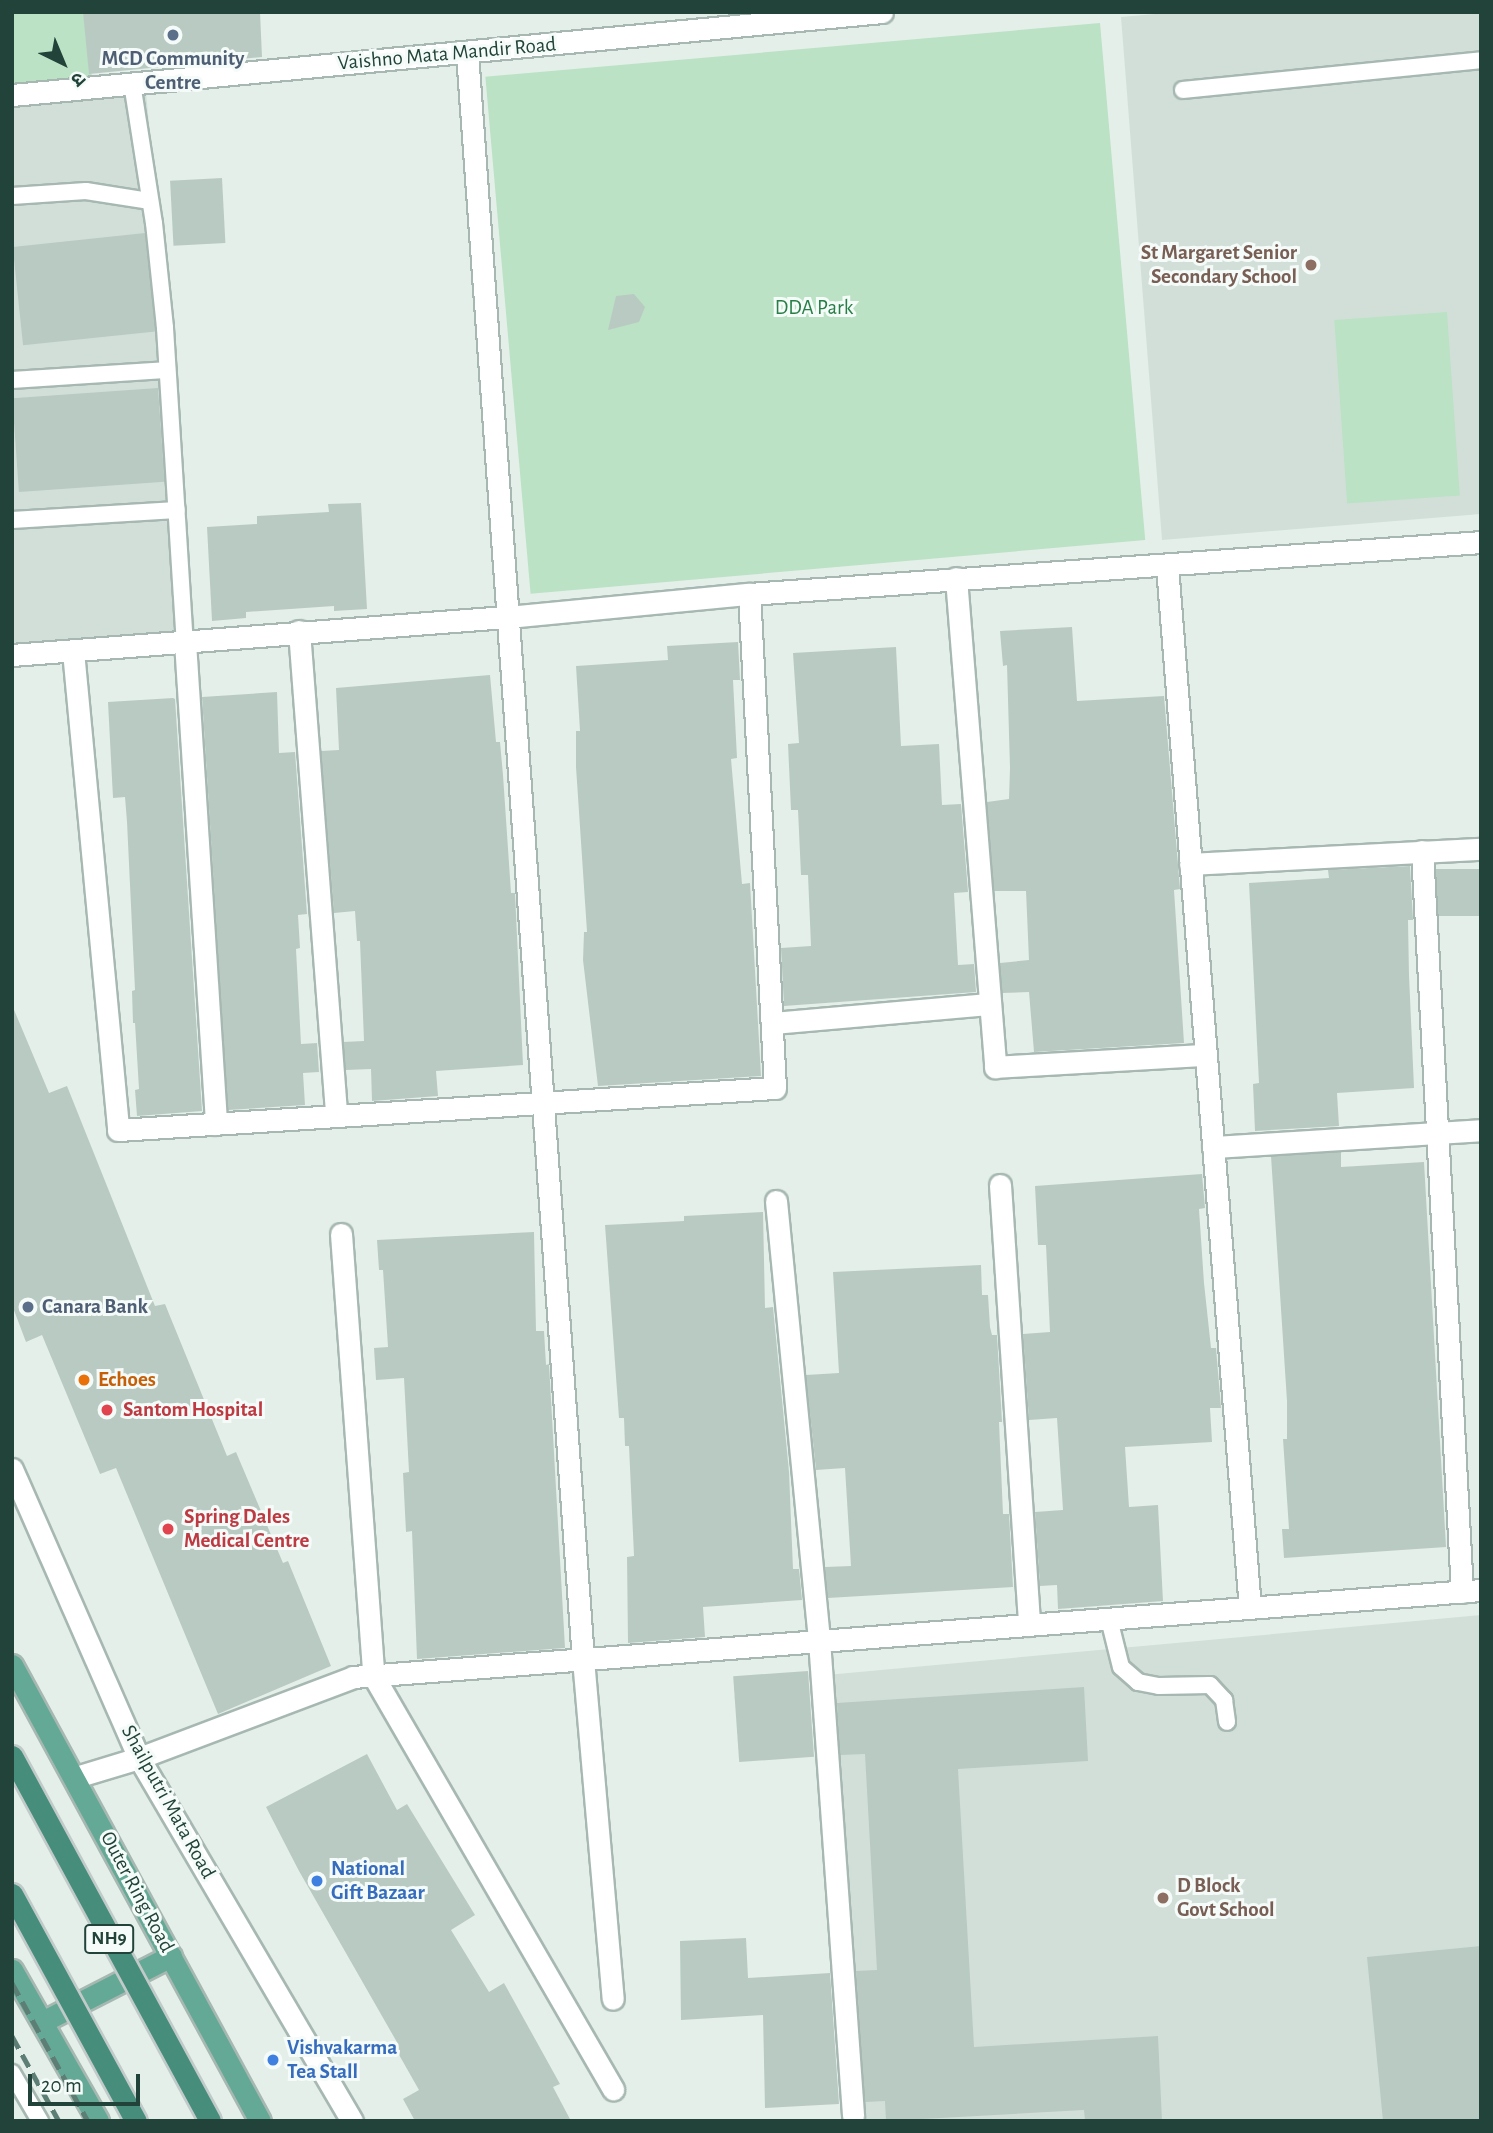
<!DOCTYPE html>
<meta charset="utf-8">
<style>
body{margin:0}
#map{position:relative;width:1493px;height:2133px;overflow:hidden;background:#e4efea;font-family:"Alegreya Sans","Noto Sans Devanagari",sans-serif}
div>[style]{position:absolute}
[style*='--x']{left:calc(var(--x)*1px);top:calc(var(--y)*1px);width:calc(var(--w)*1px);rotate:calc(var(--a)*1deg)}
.built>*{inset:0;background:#d2dfd9}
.green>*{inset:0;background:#bbe2c4;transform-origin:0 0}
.building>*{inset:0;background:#b9cac3;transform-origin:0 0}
.roads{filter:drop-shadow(2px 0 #a6b8b1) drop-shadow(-2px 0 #a6b8b1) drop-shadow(0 2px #a6b8b1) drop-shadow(0 -2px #a6b8b1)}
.service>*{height:16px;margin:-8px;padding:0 8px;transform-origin:8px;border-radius:8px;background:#fff}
.minor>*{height:21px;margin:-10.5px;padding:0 10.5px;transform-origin:10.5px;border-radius:10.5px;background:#fff}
.primary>*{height:21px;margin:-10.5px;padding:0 10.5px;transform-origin:10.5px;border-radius:10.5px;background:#64a995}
.rail>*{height:5px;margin-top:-2.5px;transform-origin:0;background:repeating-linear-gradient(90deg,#5c7e74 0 14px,transparent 0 21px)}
.bridges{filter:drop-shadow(2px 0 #c1cac8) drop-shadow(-2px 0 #c1cac8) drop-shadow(0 2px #c1cac8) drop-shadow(0 -2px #c1cac8)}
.trunk-bridge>*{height:21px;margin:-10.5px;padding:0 10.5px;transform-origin:10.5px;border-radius:10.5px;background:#468e7b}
.dots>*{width:19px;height:19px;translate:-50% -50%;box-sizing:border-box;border:4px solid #f5fbf8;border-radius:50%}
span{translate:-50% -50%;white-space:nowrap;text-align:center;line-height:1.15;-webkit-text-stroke:6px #f5fbf8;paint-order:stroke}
.shield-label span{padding:2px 5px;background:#f5fbf8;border:2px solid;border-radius:5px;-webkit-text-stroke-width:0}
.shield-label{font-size:19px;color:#214339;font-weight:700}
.street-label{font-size:21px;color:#214339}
.service-label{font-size:21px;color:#4e5e75;font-weight:700}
.left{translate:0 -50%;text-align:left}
.education-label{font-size:21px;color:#785e54;font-weight:700}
.right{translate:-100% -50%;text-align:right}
.park-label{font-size:21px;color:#267f46}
.food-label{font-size:21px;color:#c56008;font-weight:700}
.health-label{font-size:21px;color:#be3a42;font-weight:700}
.shop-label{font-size:21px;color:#366cbe;font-weight:700}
.frame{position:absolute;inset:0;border:14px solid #214339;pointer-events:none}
.north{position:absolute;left:28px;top:28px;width:70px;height:70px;-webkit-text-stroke:5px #f5fbf8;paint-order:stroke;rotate:137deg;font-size:19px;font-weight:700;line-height:28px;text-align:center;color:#214339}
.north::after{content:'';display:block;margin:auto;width:24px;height:32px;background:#214339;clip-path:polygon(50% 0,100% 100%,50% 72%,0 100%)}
.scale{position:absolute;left:28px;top:2074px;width:112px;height:32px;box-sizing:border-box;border:4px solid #214339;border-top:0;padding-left:9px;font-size:21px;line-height:24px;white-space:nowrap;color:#214339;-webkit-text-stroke:5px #f5fbf8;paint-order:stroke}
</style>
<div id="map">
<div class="built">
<i style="clip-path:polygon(1178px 12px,1481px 12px,1481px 514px,1162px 540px,1121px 17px)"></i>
<i style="clip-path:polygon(145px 81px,196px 641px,12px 645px,12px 99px)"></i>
<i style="clip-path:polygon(1481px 1615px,1481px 2121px,864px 2121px,826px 1675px)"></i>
</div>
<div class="green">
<i style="clip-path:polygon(12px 12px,85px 12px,93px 87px,12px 95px)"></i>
<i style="left:1100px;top:23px;width:519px;height:617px;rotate:85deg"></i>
<i style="left:1447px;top:312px;width:184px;height:113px;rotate:86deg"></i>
</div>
<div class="building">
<i style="clip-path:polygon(83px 12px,260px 12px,262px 57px,89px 74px)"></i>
<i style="left:222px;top:178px;width:65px;height:52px;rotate:87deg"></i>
<i style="left:145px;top:233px;width:99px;height:133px;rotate:84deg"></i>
<i style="clip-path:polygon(634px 294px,645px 307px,639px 322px,608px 330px,616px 296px)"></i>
<i style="left:158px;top:388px;width:94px;height:146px;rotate:86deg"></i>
<i style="clip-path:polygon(361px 503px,367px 609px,334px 611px,334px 606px,246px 612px,246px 618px,212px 621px,207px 527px,257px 524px,257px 516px,329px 512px,328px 504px)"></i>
<i style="clip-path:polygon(1072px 627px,1077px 701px,1164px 696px,1180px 889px,1174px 890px,1184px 1043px,1034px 1052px,1029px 992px,1002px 993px,1000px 963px,1029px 960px,1026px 891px,994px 891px,987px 802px,1009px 799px,1010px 768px,1007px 665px,1003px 666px,1000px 631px)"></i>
<i style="clip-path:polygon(738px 642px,740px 680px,733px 680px,737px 758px,731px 759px,742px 884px,750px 883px,761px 1076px,598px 1086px,583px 960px,584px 932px,587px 932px,576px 767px,576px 731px,580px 731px,576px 666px,668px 660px,667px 646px)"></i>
<i style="clip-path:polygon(896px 647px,901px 746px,939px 744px,942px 805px,961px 804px,968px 892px,954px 893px,958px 965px,974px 964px,976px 992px,784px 1006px,781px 948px,811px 946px,808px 875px,801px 875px,798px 810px,791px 810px,788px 744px,799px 743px,793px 653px)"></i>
<i style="clip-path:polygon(490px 675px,496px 742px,500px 742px,503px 775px,511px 893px,515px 893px,523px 1065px,436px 1071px,438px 1096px,372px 1101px,371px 1069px,346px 1070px,343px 1042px,364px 1041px,360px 941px,357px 941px,355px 911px,334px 913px,321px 751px,339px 750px,336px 688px)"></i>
<i style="clip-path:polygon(277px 692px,279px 753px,295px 752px,307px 914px,298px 915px,300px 948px,296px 949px,301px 1044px,317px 1043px,319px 1072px,303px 1073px,305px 1105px,228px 1110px,202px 697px)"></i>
<i style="clip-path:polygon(173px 698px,175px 699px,202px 1111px,137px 1116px,135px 1090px,139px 1089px,135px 1023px,133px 1023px,132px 991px,135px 990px,127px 822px,125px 797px,113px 798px,108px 702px)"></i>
<i style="clip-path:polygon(1410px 866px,1413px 920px,1408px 920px,1409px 975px,1414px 1088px,1337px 1093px,1339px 1126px,1255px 1131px,1253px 1084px,1259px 1083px,1249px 883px,1329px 878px,1328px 870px)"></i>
<i style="left:1481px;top:869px;width:47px;height:45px;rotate:90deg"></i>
<i style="clip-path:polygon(12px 1005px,49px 1093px,67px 1086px,155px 1306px,165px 1304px,227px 1456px,236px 1452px,283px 1563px,288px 1561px,331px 1666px,218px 1714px,116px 1468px,100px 1474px,42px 1335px,26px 1342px,12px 1305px)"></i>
<i style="clip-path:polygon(1341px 1152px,1341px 1167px,1424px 1162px,1446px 1547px,1284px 1558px,1282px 1529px,1289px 1529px,1283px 1439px,1287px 1439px,1287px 1401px,1271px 1156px)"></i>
<i style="clip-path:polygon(1202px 1174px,1205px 1208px,1199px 1209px,1204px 1283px,1211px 1348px,1216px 1348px,1221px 1408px,1210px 1408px,1212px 1442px,1125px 1447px,1129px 1507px,1158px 1505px,1163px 1601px,1058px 1609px,1057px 1585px,1040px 1586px,1035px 1512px,1063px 1510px,1057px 1418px,1029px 1420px,1023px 1334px,1050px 1332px,1046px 1245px,1038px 1245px,1035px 1186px)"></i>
<i style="clip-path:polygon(763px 1212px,765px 1308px,773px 1307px,789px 1472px,793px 1569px,799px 1569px,802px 1600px,703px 1607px,705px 1637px,628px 1643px,627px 1557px,634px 1556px,629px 1446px,625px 1446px,624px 1418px,619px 1418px,605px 1225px,684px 1221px,684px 1216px)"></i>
<i style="clip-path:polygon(534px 1232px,536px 1331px,544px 1331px,546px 1365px,549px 1364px,565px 1648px,417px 1659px,412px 1531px,406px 1532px,403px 1473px,409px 1472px,404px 1378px,376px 1380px,374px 1348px,388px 1347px,383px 1270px,379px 1270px,377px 1240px)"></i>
<i style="clip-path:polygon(981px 1265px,982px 1295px,988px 1295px,990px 1327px,992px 1335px,997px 1335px,1002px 1422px,999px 1422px,1003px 1514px,1009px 1514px,1013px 1587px,828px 1598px,825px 1567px,851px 1566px,845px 1468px,816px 1470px,806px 1375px,839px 1373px,833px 1272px)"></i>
<i style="left:808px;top:1671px;width:86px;height:75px;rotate:86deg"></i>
<i style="clip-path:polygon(1084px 1687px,1088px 1761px,958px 1769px,974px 2047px,1158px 2036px,1162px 2121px,1085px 2121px,1084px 2110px,886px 2121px,885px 2101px,865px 2102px,856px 1971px,877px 1970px,865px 1754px,840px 1755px,837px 1703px)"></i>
<i style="clip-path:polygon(367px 1754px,397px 1810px,407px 1804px,475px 1915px,451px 1930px,489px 1992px,504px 1983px,560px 2084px,553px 2087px,571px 2121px,415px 2121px,403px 2099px,419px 2090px,394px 2046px,398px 2044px,299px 1871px,266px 1807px)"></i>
<i style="clip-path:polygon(746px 1938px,748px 1978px,830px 1973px,839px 2104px,765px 2108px,763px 2015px,681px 2020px,680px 1941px)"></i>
<i style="clip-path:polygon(1481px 1946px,1481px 2121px,1383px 2121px,1367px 1957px)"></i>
</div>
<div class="roads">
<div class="service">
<i style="--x:132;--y:83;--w:142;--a:81.1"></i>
<i style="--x:154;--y:223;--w:106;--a:84"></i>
<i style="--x:165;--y:328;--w:315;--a:86.4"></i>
<i style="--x:1183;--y:90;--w:300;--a:-5.7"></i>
<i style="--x:12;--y:196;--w:74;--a:-3.9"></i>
<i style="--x:86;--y:191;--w:65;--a:8.9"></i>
<i style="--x:12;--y:380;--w:153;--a:-3.7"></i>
<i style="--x:12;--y:520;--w:165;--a:-3.5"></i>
<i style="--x:1109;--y:1619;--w:49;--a:76"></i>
<i style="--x:1121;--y:1667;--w:23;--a:41"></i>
<i style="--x:1138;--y:1682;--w:21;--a:11"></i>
<i style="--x:1159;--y:1686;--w:51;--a:-1.1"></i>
<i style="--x:1210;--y:1685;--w:21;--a:47"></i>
<i style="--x:1224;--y:1700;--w:22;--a:82"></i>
<i style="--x:12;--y:2073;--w:56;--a:59.7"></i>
</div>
<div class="minor">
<i style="--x:467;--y:53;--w:1610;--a:85.87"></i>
<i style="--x:583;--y:1659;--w:341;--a:85"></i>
<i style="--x:12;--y:95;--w:874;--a:-5.45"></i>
<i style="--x:1167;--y:566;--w:1045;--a:85.45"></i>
<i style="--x:956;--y:578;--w:491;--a:85.4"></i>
<i style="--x:995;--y:1067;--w:210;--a:-3.3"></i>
<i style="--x:299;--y:631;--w:486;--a:85.6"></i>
<i style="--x:185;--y:642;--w:483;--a:86.3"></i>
<i style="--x:73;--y:651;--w:481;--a:84.6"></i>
<i style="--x:118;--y:1130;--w:658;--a:-3.66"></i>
<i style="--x:775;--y:1088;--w:495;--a:-93"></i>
<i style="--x:12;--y:655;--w:497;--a:-4.4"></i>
<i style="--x:508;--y:617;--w:242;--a:-5.5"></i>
<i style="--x:749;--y:594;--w:734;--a:-4.06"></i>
<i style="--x:1422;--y:851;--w:742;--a:86.91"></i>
<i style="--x:1190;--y:864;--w:291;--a:-3"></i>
<i style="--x:772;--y:1023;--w:218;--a:-5"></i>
<i style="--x:1213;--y:1147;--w:269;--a:-3.6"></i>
<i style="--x:1000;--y:1185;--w:441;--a:86.2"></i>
<i style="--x:776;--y:1201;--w:441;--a:84.4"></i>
<i style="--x:819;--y:1640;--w:477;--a:85.9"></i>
<i style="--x:341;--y:1234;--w:442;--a:85.8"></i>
<i style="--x:373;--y:1675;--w:479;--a:59.9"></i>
<i style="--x:12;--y:1469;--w:316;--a:66.3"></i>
<i style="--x:139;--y:1758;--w:421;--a:59.6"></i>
<i style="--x:76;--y:1777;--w:66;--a:-16.8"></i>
<i style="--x:139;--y:1758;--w:229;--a:-20.7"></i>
<i style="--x:353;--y:1677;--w:1131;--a:-4.41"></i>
</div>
<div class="primary">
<i style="--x:12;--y:1665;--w:519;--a:61.46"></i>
<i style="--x:12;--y:1970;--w:174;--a:60.3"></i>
<i style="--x:42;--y:2022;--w:145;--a:-27.1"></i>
</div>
</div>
<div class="rail">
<i style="--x:12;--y:1983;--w:158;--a:61.2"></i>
<i style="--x:12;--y:2036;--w:97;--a:61.1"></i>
</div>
<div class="bridges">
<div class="trunk-bridge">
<i style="--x:12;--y:1756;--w:415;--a:61.5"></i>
<i style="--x:12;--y:1894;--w:259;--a:61.4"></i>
</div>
</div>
<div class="dots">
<i style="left:173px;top:35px;background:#5c6f8a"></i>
<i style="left:1311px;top:265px;background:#8d6e63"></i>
<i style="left:28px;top:1307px;background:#5c6f8a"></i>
<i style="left:84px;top:1380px;background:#e8710a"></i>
<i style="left:107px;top:1410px;background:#e0444e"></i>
<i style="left:168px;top:1529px;background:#e0444e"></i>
<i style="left:317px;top:1881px;background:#3f7fe0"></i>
<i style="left:1163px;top:1898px;background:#8d6e63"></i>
<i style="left:273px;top:2060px;background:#3f7fe0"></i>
</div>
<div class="shield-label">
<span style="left:109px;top:1939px">NH9</span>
</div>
<div class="street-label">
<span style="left:447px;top:54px;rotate:-5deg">Vaishno Mata Mandir Road</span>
<span style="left:168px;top:1802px;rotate:61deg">Shailputri Mata Road</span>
<span style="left:137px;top:1892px;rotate:62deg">Outer Ring Road</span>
</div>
<div class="service-label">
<span style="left:173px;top:71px">MCD Community<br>Centre</span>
<span class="left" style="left:42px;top:1307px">Canara Bank</span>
</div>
<div class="education-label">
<span class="right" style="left:1297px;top:265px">St Margaret Senior<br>Secondary School</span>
<span class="left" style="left:1177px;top:1898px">D Block<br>Govt School</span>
</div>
<div class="park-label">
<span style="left:814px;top:308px">DDA Park</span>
</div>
<div class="food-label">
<span class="left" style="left:98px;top:1380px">Echoes</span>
</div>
<div class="health-label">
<span class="left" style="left:123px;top:1410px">Santom Hospital</span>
<span class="left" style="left:184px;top:1529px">Spring Dales<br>Medical Centre</span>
</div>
<div class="shop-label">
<span class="left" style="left:331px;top:1881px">National<br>Gift Bazaar</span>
<span class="left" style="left:287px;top:2060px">Vishvakarma<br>Tea Stall</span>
</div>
<div class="frame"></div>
<div class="north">उ</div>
<div class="scale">20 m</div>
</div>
